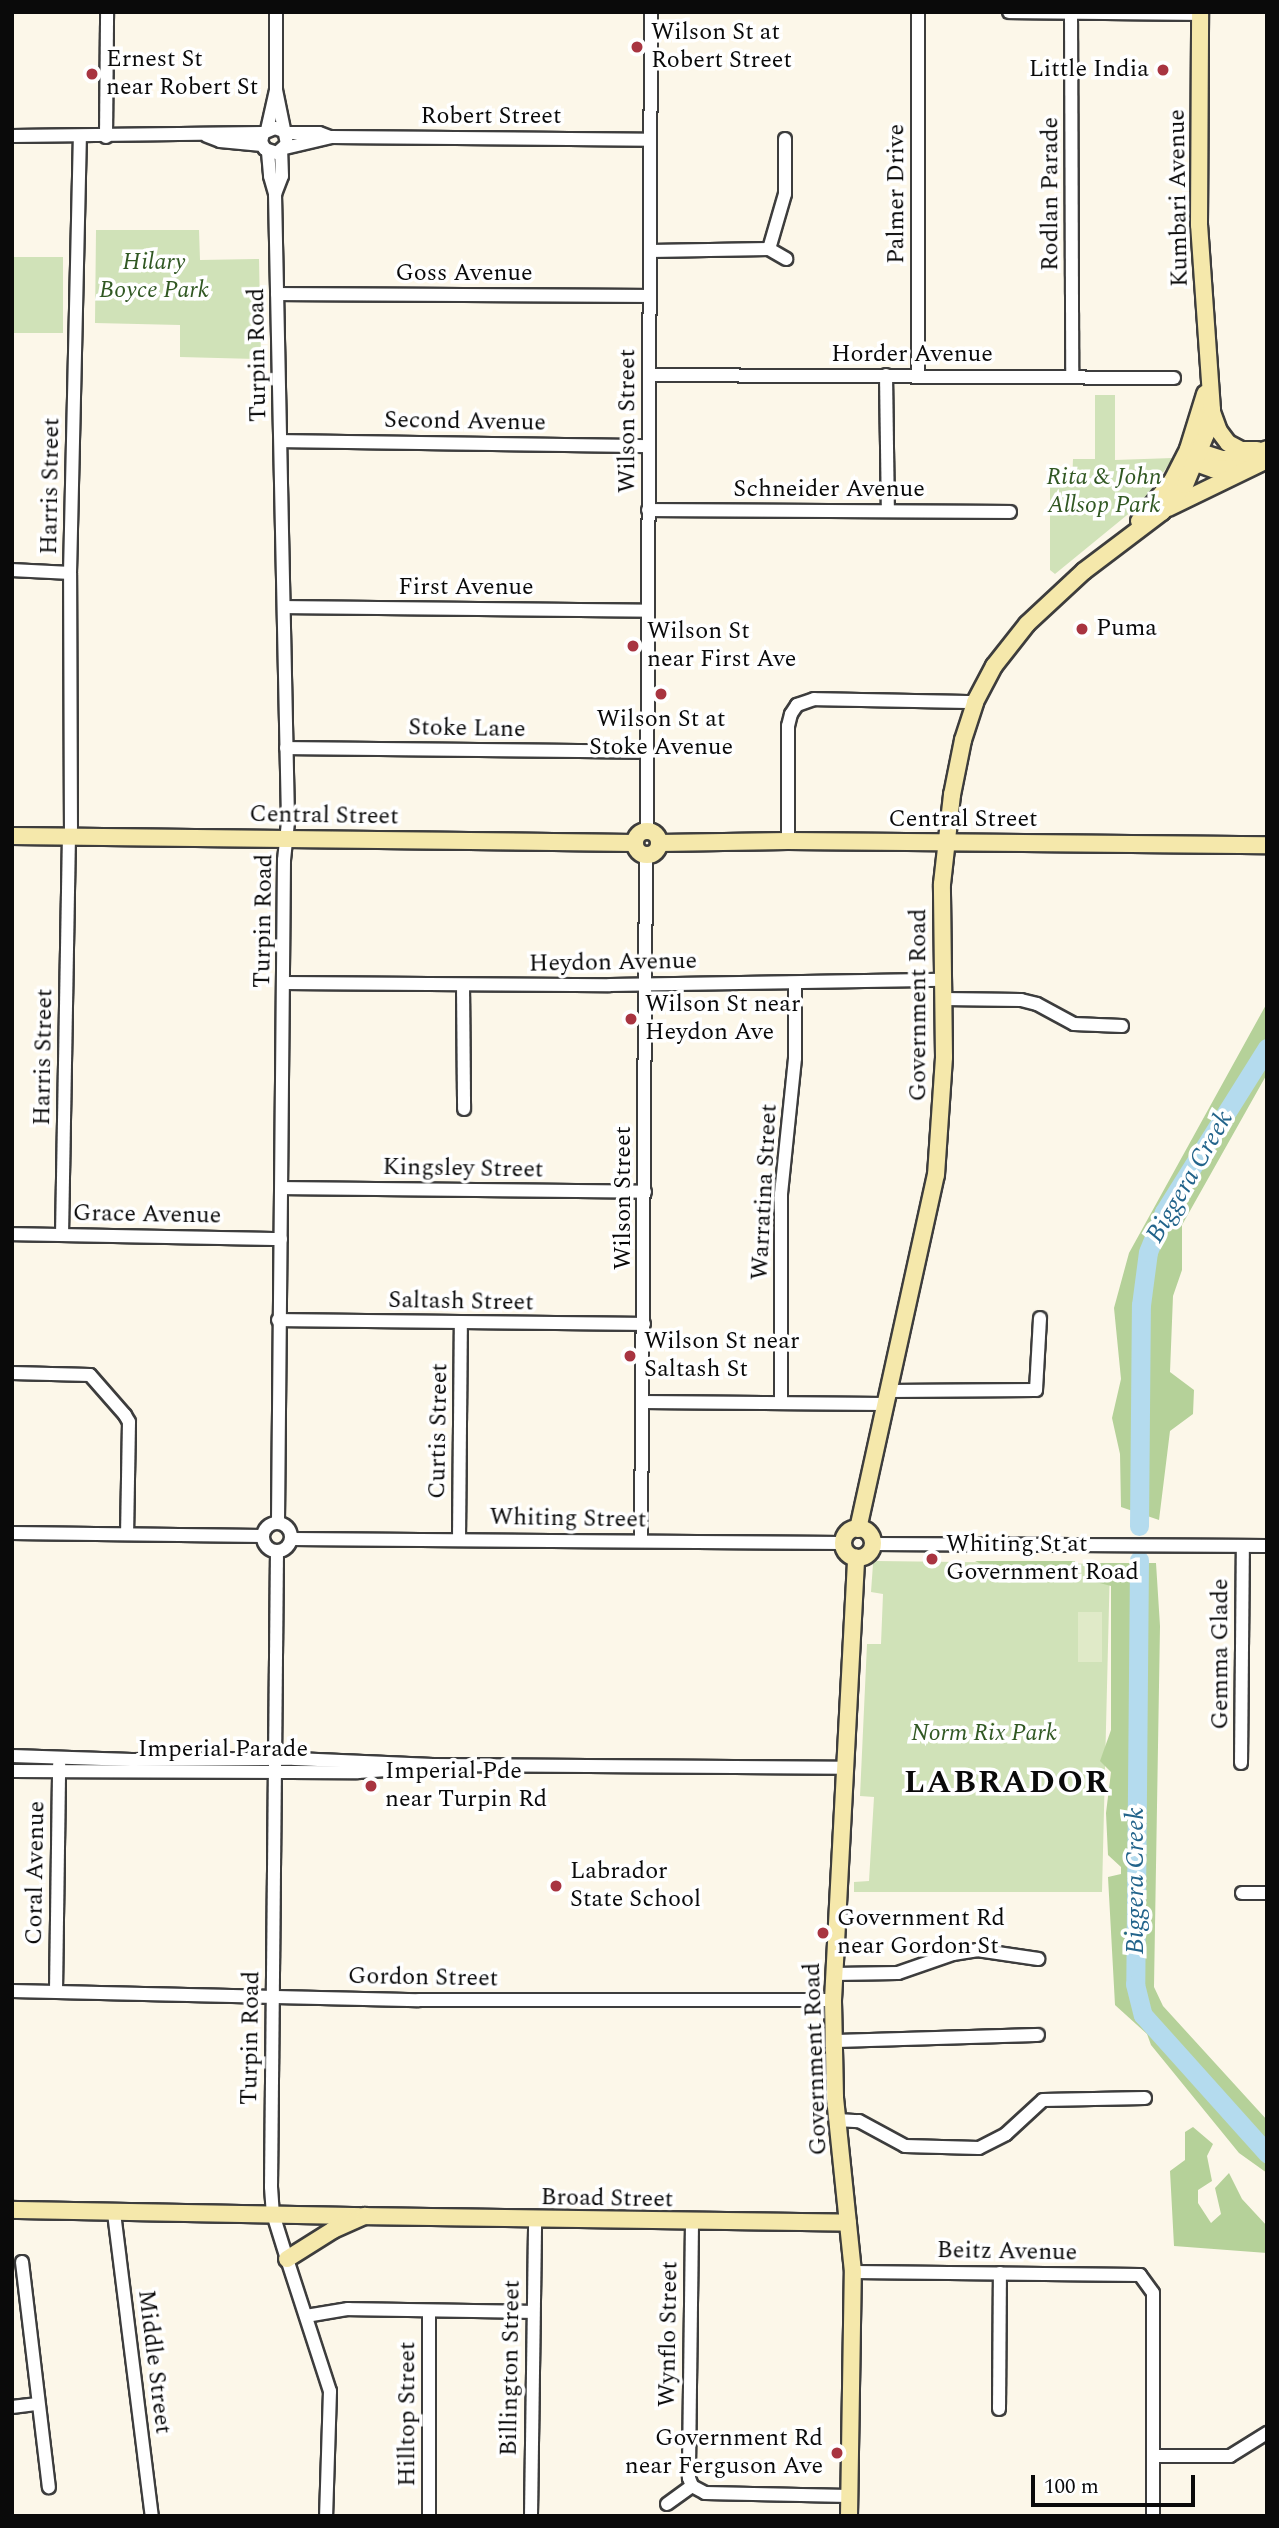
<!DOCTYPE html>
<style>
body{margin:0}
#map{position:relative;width:1279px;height:2528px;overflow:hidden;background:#fcf7e9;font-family:Spectral,serif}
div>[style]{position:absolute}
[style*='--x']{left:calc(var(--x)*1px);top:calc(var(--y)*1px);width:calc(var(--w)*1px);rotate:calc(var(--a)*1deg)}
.green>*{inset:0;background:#d0e2b8;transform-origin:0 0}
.forest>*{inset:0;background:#b5d199}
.pitch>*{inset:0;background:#e0eac8;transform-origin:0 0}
.river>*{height:19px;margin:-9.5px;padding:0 9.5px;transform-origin:9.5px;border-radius:9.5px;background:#b4dbee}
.roads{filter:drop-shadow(2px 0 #3d3d3d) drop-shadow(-2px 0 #3d3d3d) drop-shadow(0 2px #3d3d3d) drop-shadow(0 -2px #3d3d3d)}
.street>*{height:12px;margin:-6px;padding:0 6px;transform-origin:6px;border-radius:6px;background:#fff}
.street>.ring{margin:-6px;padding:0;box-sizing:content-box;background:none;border:12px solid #fff;border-radius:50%}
.secondary>*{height:16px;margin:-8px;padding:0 8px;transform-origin:8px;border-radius:8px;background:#f5e8ab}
.secondary>.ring{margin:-8px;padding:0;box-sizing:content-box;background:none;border:16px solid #f5e8ab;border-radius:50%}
.dots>*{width:19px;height:19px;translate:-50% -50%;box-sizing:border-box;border:4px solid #fff;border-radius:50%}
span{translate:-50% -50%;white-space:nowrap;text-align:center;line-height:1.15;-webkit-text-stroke:7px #fff;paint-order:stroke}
.poi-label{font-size:24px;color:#0a0a0a}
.left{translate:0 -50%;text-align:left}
.right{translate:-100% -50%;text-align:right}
.street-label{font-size:24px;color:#0a0a0a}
.park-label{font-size:24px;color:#315823;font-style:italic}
.water-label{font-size:26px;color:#23648b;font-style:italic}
.district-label{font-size:32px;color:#0a0a0a;font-weight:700;letter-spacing:2px}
.frame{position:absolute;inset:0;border:14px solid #0a0a0a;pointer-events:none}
.scale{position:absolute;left:1031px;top:2475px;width:164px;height:32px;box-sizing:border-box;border:4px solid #0a0a0a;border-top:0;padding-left:9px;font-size:21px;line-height:24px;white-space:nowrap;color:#0a0a0a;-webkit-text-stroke:5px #fff;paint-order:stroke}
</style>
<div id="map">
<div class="green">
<i style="clip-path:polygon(96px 230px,199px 230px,200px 260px,259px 259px,261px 359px,180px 357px,180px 325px,95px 323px)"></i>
<i style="left:12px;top:257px;width:51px;height:76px"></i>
<i style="clip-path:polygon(1095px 395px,1115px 395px,1115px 460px,1173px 458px,1143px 502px,1055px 574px,1050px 570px,1050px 483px,1072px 483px,1073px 459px,1095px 459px)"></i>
<i style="clip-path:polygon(877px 1561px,1110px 1564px,1102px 1892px,854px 1892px,854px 1882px,869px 1881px,874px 1797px,860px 1796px,867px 1644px,881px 1644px,883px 1594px,871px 1592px,873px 1564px)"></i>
</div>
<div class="forest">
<i style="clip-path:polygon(1267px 1003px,1267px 1074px,1182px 1225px,1182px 1270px,1173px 1296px,1170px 1372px,1194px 1390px,1193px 1414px,1170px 1431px,1159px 1520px,1121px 1507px,1120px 1454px,1112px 1418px,1121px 1379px,1114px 1308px,1129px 1253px)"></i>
<i style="clip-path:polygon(975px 1561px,1075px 1561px,1077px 1576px,999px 1573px)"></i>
<i style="clip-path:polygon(1095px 1563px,1156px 1563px,1160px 1626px,1154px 1987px,1163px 2006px,1267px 2120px,1267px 2173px,1239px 2153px,1151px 2045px,1147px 2034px,1115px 2005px,1108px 1877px,1121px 1874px,1121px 1867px,1108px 1855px,1106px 1813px,1111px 1772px,1100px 1761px,1111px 1730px,1111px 1586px,1092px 1581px)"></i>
<i style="clip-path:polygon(1193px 2127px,1213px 2144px,1207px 2156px,1212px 2181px,1198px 2190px,1198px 2203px,1211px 2223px,1221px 2214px,1215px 2188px,1229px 2173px,1242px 2199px,1267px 2226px,1267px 2253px,1174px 2246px,1170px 2171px,1185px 2160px,1185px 2132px)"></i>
</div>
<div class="pitch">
<i style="left:1078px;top:1612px;width:24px;height:50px"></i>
</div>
<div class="river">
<i style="--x:1139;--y:1526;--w:221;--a:-89.5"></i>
<i style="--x:1141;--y:1305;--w:53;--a:-82.5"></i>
<i style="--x:1148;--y:1252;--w:43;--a:-68.2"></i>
<i style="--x:1164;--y:1212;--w:194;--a:-57.9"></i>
<i style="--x:1139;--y:1560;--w:424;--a:90.5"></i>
<i style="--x:1135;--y:1984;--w:32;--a:76"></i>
<i style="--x:1143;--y:2015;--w:186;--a:48.1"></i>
</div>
<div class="roads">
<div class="street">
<i style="--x:276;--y:12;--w:78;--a:90"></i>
<i style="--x:276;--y:90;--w:55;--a:78.5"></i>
<i style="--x:287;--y:144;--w:13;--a:138"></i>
<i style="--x:277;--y:153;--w:13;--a:-162"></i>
<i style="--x:265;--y:149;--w:8;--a:-120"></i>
<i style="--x:261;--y:142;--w:9;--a:-77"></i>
<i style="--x:263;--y:133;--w:13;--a:-23"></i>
<i style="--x:275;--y:128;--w:9;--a:21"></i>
<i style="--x:1009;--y:12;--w:191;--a:0.6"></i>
<i style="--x:1071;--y:13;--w:363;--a:89.8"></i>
<i style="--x:267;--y:130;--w:41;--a:-77.3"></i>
<i style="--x:285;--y:133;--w:34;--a:0"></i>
<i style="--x:319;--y:133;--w:12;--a:20"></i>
<i style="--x:12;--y:136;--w:251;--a:-0.7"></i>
<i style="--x:207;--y:136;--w:14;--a:21"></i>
<i style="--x:220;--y:141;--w:42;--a:5.4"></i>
<i style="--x:106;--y:137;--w:125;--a:-89.5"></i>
<i style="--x:285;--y:148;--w:47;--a:-13.4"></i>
<i style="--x:331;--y:137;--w:319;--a:0.5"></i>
<i style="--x:268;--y:152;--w:24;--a:85"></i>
<i style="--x:270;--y:176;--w:19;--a:74"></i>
<i style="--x:275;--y:194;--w:628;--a:88.81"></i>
<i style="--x:288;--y:822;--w:38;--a:96"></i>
<i style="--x:284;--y:860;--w:663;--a:90.52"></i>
<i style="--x:275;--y:194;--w:19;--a:-69"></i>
<i style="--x:282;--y:176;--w:25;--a:-92"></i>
<i style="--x:769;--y:249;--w:57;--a:-73.8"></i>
<i style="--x:785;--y:194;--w:55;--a:-90"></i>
<i style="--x:650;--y:251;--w:119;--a:-1"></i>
<i style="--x:769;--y:249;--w:20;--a:30"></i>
<i style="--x:277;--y:294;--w:373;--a:0.3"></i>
<i style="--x:650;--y:375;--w:524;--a:0.33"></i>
<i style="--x:886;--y:375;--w:136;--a:89.2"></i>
<i style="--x:918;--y:376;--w:364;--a:-90"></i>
<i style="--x:281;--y:441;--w:368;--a:0.8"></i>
<i style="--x:648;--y:510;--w:362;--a:0.3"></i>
<i style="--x:12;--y:570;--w:58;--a:3"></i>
<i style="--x:284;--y:607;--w:364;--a:0.6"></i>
<i style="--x:286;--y:748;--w:361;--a:0.6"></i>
<i style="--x:647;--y:831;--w:819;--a:-89.72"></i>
<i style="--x:71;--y:837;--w:264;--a:-90.2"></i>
<i style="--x:70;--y:573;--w:436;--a:-88.7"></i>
<i style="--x:788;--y:841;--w:115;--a:-90"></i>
<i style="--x:788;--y:726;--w:12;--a:-76"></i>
<i style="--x:791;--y:714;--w:11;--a:-56"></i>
<i style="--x:797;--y:705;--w:18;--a:-19"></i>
<i style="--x:814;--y:699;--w:161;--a:1.1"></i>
<i style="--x:284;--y:983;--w:326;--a:0.4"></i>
<i style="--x:610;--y:985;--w:333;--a:-0.9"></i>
<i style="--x:463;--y:985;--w:124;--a:89.5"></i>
<i style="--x:943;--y:999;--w:78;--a:0.7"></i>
<i style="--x:1021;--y:1000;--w:16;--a:14"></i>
<i style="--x:1037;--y:1004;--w:42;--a:28.4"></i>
<i style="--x:1074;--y:1024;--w:48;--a:2.4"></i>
<i style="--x:282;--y:1188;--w:363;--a:0.6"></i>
<i style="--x:12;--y:1234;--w:269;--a:1.1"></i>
<i style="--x:62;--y:1235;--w:398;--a:-89"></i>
<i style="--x:278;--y:1320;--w:366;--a:0.6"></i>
<i style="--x:12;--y:1373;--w:78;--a:1.5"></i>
<i style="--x:90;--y:1375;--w:53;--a:48.8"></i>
<i style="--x:125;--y:1415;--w:8;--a:60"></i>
<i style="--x:129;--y:1422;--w:112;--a:91"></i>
<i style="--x:887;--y:1391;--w:149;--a:-0.4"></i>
<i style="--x:1036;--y:1390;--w:72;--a:-86.8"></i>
<i style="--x:643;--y:1402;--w:241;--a:0.5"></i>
<i style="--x:781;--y:1403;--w:209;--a:-90"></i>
<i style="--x:781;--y:1194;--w:137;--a:-84.1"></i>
<i style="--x:795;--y:1058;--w:75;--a:-90"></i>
<i class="ring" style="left:263px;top:1523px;width:16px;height:16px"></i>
<i style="--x:12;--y:1533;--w:251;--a:0.7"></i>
<i style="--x:292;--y:1539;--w:551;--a:0.42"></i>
<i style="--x:459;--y:1539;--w:216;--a:-89.5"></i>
<i style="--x:641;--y:1541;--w:686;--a:-89.58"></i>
<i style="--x:873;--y:1544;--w:394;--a:0.3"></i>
<i style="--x:277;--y:1551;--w:636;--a:90.54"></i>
<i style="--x:271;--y:2187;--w:27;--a:86"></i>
<i style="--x:273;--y:2214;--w:47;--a:72.7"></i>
<i style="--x:287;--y:2259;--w:139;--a:72"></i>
<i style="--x:330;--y:2391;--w:125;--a:91.8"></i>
<i style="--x:12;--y:1756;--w:120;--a:1.9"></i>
<i style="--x:132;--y:1760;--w:163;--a:-0.4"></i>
<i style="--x:295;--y:1759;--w:138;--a:2.5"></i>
<i style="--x:433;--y:1765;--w:411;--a:0.4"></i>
<i style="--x:1241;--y:1763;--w:217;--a:-89.5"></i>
<i style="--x:12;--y:1771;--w:346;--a:0.2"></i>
<i style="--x:358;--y:1772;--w:43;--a:-4"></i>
<i style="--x:1242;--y:1893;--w:25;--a:0"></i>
<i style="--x:834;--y:1974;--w:64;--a:-0.9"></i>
<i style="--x:898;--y:1973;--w:58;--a:-19.1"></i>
<i style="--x:953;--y:1954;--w:24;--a:-9"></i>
<i style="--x:977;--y:1950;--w:62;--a:8.4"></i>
<i style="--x:12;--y:1991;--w:407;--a:1.3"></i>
<i style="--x:419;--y:2000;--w:414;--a:0"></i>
<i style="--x:56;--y:1991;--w:227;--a:-89.2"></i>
<i style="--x:834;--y:2041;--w:204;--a:-1.7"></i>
<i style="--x:837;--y:2120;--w:22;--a:3"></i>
<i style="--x:859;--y:2121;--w:52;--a:28.5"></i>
<i style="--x:905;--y:2146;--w:74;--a:1.5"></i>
<i style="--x:979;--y:2148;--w:30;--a:-27"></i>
<i style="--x:1006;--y:2134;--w:50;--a:-42.6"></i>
<i style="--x:1043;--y:2100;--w:102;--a:-1.1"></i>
<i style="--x:114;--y:2213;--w:305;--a:82.9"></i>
<i style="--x:692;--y:2223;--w:255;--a:90.7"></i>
<i style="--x:689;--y:2478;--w:9;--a:69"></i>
<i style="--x:22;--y:2262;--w:227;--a:83.2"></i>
<i style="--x:853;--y:2272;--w:287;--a:0.6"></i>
<i style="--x:1140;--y:2275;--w:22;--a:54"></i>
<i style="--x:1153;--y:2293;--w:223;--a:90"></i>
<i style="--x:306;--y:2316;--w:43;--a:-9.5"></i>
<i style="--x:348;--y:2309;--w:185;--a:0.9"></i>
<i style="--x:12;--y:2407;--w:26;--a:-7"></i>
<i style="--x:999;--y:2409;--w:136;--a:-89.6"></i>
<i style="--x:1153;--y:2456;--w:77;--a:0"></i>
<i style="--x:1230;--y:2456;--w:44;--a:-31.9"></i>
<i style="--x:692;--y:2486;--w:15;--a:28"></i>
<i style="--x:705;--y:2493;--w:144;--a:1.2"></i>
<i style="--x:667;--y:2504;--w:31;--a:-36"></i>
<i style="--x:429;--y:2516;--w:204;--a:-90"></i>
<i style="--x:531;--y:2516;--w:295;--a:-89.2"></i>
</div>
<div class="secondary">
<i style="--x:1212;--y:412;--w:20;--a:70"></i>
<i style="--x:1219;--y:431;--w:15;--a:53"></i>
<i style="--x:1228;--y:443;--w:15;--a:28"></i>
<i style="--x:1241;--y:450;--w:16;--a:0"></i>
<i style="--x:1191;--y:449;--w:33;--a:18"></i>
<i style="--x:1222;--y:459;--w:15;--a:0"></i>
<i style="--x:1237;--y:459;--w:32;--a:-18"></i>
<i style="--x:1185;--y:459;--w:30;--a:20"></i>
<i style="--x:1213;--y:469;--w:28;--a:-2"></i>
<i style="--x:1168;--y:508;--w:110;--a:-25.9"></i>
<i style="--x:1139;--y:521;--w:52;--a:-50.5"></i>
<i style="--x:1172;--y:481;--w:36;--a:-63"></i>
<i style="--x:1188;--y:449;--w:58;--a:-72.8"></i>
<i class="ring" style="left:635px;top:831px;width:8px;height:8px"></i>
<i style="--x:12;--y:836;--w:622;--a:0.64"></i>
<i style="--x:659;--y:843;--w:129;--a:-0.9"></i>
<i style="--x:788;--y:841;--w:479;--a:0.5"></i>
<i class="ring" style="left:843px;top:1528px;width:14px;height:14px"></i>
<i style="--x:858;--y:1529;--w:362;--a:-77.6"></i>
<i style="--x:936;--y:1175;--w:118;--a:-86.1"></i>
<i style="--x:944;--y:1057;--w:173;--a:-90.7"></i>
<i style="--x:942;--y:884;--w:90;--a:-83.6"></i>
<i style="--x:952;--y:795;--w:56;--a:-78.7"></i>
<i style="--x:963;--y:740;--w:40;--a:-72"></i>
<i style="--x:975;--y:702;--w:41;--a:-62.2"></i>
<i style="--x:994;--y:666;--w:53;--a:-51.8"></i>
<i style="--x:1027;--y:624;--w:78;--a:-42.9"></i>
<i style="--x:1084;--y:571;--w:98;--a:-37.1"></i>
<i style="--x:1162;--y:512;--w:35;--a:-50"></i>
<i style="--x:1185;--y:485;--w:55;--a:-67.6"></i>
<i style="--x:1206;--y:434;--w:25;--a:-76"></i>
<i style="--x:1212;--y:410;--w:185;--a:-94"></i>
<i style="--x:1199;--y:225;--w:213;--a:-89.7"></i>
<i style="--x:12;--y:2210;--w:347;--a:1"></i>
<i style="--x:287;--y:2259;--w:54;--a:-32.2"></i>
<i style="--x:333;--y:2230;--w:35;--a:-24"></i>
<i style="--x:365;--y:2216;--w:483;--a:0.8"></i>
<i style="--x:849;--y:2516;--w:244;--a:-89.1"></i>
<i style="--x:853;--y:2272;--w:176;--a:-95.9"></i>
<i style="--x:835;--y:2097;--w:97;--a:-91.2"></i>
<i style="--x:833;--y:2000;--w:443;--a:-87"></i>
</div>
</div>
<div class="dots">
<i style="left:637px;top:47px;background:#a83440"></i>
<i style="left:1163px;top:70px;background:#a83440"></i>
<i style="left:92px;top:74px;background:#a83440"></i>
<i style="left:1082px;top:629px;background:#a83440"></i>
<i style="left:633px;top:646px;background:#a83440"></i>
<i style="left:661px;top:694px;background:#a83440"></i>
<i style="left:631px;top:1019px;background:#a83440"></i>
<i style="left:630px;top:1356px;background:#a83440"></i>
<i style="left:932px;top:1559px;background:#a83440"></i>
<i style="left:371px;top:1786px;background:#a83440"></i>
<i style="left:556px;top:1886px;background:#a83440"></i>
<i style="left:823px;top:1933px;background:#a83440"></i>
<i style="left:837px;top:2453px;background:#a83440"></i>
</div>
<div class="poi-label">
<span class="left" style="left:651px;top:47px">Wilson St at<br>Robert Street</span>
<span class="left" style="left:106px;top:74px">Ernest St<br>near Robert St</span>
<span class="right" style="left:1149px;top:70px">Little India</span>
<span class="left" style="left:1096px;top:629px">Puma</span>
<span class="left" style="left:647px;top:646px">Wilson St<br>near First Ave</span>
<span style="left:661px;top:734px">Wilson St at<br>Stoke Avenue</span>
<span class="left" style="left:645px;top:1019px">Wilson St near<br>Heydon Ave</span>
<span class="left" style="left:644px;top:1356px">Wilson St near<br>Saltash St</span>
<span class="left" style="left:946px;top:1559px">Whiting St at<br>Government Road</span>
<span class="left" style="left:385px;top:1786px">Imperial Pde<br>near Turpin Rd</span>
<span class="left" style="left:570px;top:1886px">Labrador<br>State School</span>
<span class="left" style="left:837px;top:1933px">Government Rd<br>near Gordon St</span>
<span class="right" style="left:823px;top:2453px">Government Rd<br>near Ferguson Ave</span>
</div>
<div class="street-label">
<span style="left:491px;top:117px">Robert Street</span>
<span style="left:897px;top:194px;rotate:-90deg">Palmer Drive</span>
<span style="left:1051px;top:194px;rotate:-90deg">Rodlan Parade</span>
<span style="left:1179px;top:198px;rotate:-91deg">Kumbari Avenue</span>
<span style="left:464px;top:274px">Goss Avenue</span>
<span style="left:258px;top:355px;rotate:-91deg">Turpin Road</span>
<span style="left:912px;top:355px">Horder Avenue</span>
<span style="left:628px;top:421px;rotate:-90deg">Wilson Street</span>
<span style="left:465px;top:422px;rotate:1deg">Second Avenue</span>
<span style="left:51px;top:486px;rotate:-89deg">Harris Street</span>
<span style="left:829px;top:490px">Schneider Avenue</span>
<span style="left:466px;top:588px">First Avenue</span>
<span style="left:467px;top:729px;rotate:1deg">Stoke Lane</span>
<span style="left:324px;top:816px;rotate:1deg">Central Street</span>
<span style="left:963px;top:820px">Central Street</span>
<span style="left:264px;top:921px;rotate:-89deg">Turpin Road</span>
<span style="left:613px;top:963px;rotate:-1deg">Heydon Avenue</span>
<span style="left:919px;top:1005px;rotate:-90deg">Government Road</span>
<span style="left:44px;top:1057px;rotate:-89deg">Harris Street</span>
<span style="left:463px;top:1169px;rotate:1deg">Kingsley Street</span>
<span style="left:765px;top:1192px;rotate:-87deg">Warratina Street</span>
<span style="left:624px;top:1198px;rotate:-90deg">Wilson Street</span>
<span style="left:147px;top:1215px;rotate:1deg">Grace Avenue</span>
<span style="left:461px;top:1302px;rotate:1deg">Saltash Street</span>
<span style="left:439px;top:1431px;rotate:-89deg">Curtis Street</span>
<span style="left:568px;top:1519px;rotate:1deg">Whiting Street</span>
<span style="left:1221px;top:1654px;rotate:-90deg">Gemma Glade</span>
<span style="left:223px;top:1750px">Imperial Parade</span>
<span style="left:36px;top:1873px;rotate:-89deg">Coral Avenue</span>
<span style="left:423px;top:1978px;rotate:1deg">Gordon Street</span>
<span style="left:251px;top:2038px;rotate:-89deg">Turpin Road</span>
<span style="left:816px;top:2059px;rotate:-92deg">Government Road</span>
<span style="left:607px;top:2199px;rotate:1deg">Broad Street</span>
<span style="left:1007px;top:2252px;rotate:1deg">Beitz Avenue</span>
<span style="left:669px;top:2334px;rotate:-89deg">Wynflo Street</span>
<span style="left:154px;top:2362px;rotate:83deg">Middle Street</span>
<span style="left:511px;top:2368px;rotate:-89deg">Billington Street</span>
<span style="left:408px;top:2414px;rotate:-90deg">Hilltop Street</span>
</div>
<div class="park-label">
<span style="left:154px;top:277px">Hilary<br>Boyce Park</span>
<span style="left:1104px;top:492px">Rita &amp; John<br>Allsop Park</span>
<span style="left:984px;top:1734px">Norm Rix Park</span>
</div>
<div class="water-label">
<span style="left:1190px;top:1177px;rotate:-60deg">Biggera Creek</span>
<span style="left:1136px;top:1881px;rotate:-90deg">Biggera Creek</span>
</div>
<div class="district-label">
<span style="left:1007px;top:1783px">LABRADOR</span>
</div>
<div class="frame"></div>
<div class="scale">100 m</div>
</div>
